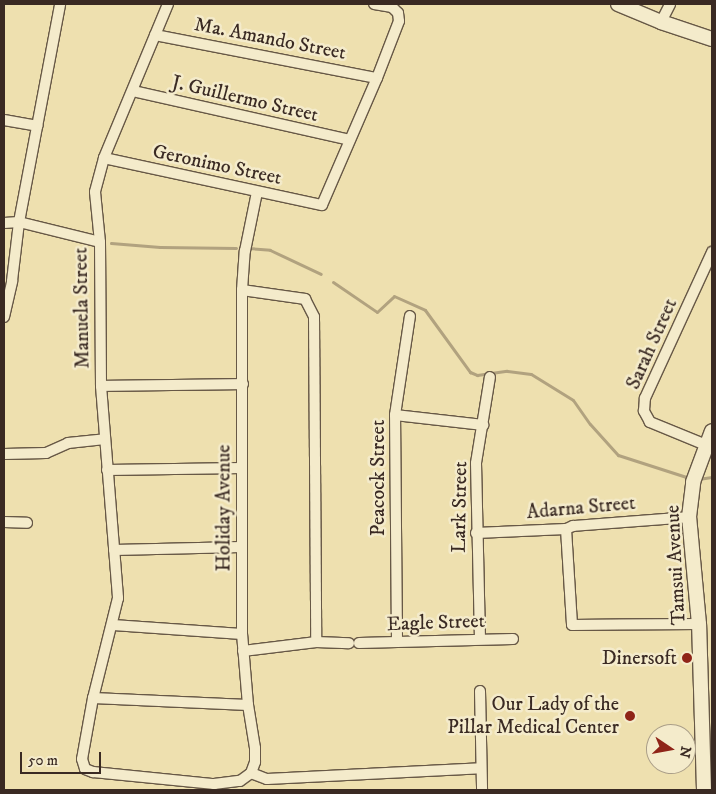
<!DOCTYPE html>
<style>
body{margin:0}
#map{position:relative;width:716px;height:794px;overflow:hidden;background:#eee0af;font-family:"IM FELL DW Pica",serif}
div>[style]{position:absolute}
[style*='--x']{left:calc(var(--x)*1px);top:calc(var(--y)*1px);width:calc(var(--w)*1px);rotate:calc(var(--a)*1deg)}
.stream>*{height:3px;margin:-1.5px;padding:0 1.5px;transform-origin:1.5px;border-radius:1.5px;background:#b1a27f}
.roads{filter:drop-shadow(1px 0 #675846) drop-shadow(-1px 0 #675846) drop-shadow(0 1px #675846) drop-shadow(0 -1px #675846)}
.street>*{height:10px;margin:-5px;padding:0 5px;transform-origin:5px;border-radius:5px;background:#f4ebcb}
.secondary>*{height:14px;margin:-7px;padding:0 7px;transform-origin:7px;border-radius:7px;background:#f4ebcb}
.dots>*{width:14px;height:14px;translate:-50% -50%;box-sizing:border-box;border:2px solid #f4ebcb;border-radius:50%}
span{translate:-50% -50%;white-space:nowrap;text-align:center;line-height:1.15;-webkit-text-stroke:5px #f4ebcb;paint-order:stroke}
.street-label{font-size:20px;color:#3a2a23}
.poi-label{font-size:20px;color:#3a2a23}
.right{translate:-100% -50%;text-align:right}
.frame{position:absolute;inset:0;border:5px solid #3a2a23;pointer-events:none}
.north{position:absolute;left:646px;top:724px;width:50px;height:50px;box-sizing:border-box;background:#f4ebcb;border:1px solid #aa9e88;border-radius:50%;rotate:102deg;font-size:14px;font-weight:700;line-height:20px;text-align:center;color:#3a2a23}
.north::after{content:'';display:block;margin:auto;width:18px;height:22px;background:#8f2418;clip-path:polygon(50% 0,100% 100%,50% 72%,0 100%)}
.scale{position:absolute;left:20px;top:752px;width:81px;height:22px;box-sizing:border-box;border:2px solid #3a2a23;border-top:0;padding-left:6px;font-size:15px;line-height:18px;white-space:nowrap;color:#3a2a23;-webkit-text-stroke:4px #f4ebcb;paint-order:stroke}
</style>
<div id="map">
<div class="stream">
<i style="--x:111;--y:243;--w:49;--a:4.7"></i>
<i style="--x:160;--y:247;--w:76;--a:0.8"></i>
<i style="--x:249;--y:248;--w:21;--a:5"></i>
<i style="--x:270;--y:250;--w:56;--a:25.2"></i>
<i style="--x:333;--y:282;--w:53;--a:34.3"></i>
<i style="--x:377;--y:312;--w:23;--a:-43"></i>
<i style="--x:394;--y:296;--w:34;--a:24"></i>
<i style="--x:425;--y:310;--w:77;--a:54"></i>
<i style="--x:470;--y:372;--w:8;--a:23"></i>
<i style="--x:477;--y:375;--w:30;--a:-8"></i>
<i style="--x:507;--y:371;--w:24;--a:7"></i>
<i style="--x:531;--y:374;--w:49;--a:31.8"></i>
<i style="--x:573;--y:400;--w:29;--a:55"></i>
<i style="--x:590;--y:424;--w:42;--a:47.9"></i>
<i style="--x:618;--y:455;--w:75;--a:17.9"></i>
<i style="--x:698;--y:479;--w:14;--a:-8"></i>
</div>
<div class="roads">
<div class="street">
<i style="--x:168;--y:4;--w:167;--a:112.6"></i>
<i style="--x:104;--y:158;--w:35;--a:105"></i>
<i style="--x:95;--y:192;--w:50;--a:84.3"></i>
<i style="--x:100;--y:242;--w:144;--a:89.6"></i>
<i style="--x:101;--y:386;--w:213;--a:85.4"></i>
<i style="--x:118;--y:598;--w:103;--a:104"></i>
<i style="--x:93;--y:698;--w:62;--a:100.2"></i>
<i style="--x:82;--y:759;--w:10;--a:73"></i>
<i style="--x:85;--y:769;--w:9;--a:21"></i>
<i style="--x:93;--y:772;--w:122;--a:5.7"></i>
<i style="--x:214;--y:784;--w:26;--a:-7"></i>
<i style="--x:240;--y:781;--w:14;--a:-36"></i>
<i style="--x:251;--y:773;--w:17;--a:21"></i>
<i style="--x:267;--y:779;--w:214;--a:-2.9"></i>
<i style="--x:661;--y:22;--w:20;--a:-63"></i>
<i style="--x:155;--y:35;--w:226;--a:11"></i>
<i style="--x:133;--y:91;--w:222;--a:12.7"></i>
<i style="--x:4;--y:120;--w:34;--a:10"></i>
<i style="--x:104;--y:158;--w:223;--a:12.2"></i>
<i style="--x:322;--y:205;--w:138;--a:-66.6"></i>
<i style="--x:377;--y:78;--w:61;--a:-68.9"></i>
<i style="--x:399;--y:21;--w:8;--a:-97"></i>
<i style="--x:398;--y:13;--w:8;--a:-135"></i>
<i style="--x:392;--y:7;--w:18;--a:-171"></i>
<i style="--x:4;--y:223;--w:15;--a:-4"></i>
<i style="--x:19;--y:222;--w:222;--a:-79.3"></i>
<i style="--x:242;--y:290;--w:39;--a:-86"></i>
<i style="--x:245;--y:251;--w:60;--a:-78.5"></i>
<i style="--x:4;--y:317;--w:37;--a:-77"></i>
<i style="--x:12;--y:281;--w:59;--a:-83.2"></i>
<i style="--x:19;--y:222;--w:83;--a:13.9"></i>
<i style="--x:101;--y:386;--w:142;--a:-0.8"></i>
<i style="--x:395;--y:415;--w:89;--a:6.5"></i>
<i style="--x:706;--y:445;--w:61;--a:-157.7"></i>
<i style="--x:650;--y:422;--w:13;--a:-119"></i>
<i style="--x:644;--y:411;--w:13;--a:-86"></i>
<i style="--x:645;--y:398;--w:161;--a:-65.3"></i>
<i style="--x:4;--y:454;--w:42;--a:-1.4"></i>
<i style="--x:46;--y:453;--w:24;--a:-24"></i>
<i style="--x:68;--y:443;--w:37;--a:-6"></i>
<i style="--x:107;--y:470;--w:135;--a:-0.8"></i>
<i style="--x:4;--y:522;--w:23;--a:2"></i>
<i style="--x:566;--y:529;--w:96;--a:86.4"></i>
<i style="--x:572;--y:625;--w:127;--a:-0.5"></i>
<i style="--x:476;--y:533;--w:90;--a:-2.5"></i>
<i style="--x:566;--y:529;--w:8;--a:-23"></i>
<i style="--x:573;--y:526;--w:116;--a:-4.4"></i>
<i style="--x:114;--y:550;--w:127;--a:-1.4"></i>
<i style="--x:113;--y:625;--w:129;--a:4"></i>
<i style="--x:480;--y:639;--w:176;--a:-91.3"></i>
<i style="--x:476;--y:463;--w:87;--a:-80.8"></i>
<i style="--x:397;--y:641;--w:226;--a:-90.5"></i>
<i style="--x:395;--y:415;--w:100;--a:-81.4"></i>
<i style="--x:359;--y:643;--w:154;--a:-1.5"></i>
<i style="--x:243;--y:651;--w:74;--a:-7"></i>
<i style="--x:316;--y:642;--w:33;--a:2"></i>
<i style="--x:480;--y:691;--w:99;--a:88.8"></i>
<i style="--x:93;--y:698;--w:155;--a:2.6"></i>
<i style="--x:251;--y:773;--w:12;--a:-70"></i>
<i style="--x:255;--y:762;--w:14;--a:-90"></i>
<i style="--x:255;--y:748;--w:44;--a:-99.2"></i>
<i style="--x:248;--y:705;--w:71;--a:-94.8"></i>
<i style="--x:242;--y:634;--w:344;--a:-90"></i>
<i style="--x:242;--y:290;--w:64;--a:8.1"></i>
<i style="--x:305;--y:299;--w:20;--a:63"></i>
<i style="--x:314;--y:317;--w:325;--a:89.6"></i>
</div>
<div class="secondary">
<i style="--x:618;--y:4;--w:47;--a:22.7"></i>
<i style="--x:661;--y:22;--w:54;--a:18.4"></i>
<i style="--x:704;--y:790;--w:166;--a:-91.7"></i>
<i style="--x:699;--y:624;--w:107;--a:-95.3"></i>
<i style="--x:689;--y:517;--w:35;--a:-83"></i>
<i style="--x:693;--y:482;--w:54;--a:-69.6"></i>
</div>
</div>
<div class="dots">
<i style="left:687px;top:658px;background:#8f2418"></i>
<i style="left:630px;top:716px;background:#8f2418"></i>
</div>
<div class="street-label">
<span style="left:270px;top:39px;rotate:11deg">Ma. Amando Street</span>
<span style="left:245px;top:99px;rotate:13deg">J. Guillermo Street</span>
<span style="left:217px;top:165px;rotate:12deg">Geronimo Street</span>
<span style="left:82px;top:308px;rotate:-91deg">Manuela Street</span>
<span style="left:652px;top:344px;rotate:-66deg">Sarah Street</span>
<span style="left:378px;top:478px;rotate:-90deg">Peacock Street</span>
<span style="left:460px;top:507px;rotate:-89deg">Lark Street</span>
<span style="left:224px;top:508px;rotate:-90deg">Holiday Avenue</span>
<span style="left:581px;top:508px;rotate:-5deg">Adarna Street</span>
<span style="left:676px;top:565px;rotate:-93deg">Tamsui Avenue</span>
<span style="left:436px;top:623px;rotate:-2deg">Eagle Street</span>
</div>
<div class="poi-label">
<span class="right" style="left:677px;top:658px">Dinersoft</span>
<span class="right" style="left:619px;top:716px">Our Lady of the<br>Pillar Medical Center</span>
</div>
<div class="frame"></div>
<div class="north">N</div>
<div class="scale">50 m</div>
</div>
